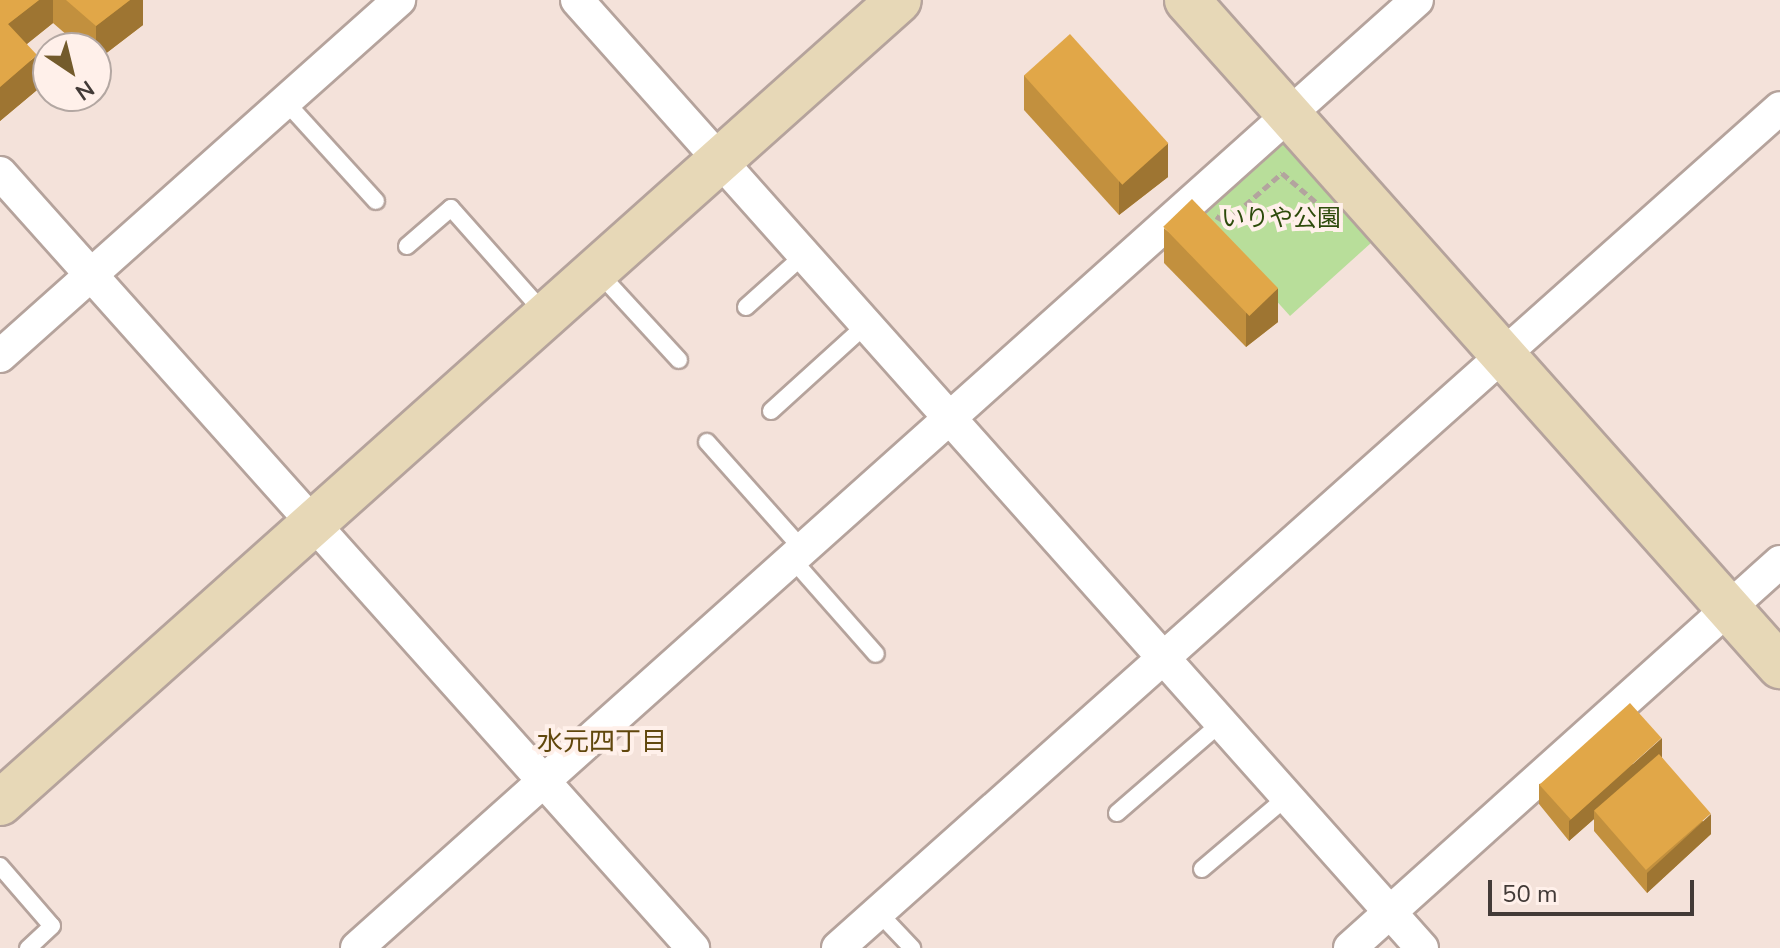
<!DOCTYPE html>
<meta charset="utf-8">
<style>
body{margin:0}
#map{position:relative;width:1780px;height:948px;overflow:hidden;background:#f4e2da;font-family:"Nunito Sans","Noto Sans JP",sans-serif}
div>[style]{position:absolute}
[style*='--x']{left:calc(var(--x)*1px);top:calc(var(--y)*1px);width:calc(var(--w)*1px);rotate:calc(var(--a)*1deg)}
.green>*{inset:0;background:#b8de9a;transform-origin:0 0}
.path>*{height:5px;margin-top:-2.5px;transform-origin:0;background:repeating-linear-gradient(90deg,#b3a49e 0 8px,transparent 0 12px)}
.roads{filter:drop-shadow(2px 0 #b5a39c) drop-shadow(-2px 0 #b5a39c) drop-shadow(0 2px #b5a39c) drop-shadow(0 -2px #b5a39c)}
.lane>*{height:16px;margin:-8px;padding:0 8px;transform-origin:8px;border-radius:8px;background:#fff}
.street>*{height:32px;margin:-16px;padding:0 16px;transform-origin:16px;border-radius:16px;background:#fff}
.secondary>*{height:44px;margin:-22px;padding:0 22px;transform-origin:22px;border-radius:22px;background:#e7d8b7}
.wall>*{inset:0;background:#c2903e}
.shaded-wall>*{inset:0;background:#9e7532}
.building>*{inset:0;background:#e1a748;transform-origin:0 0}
span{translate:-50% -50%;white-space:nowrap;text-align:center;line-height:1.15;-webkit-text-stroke:8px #fff0ea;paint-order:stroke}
.park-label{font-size:24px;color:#2d4b0b}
.neighbourhood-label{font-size:26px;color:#61470c}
.north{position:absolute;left:32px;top:32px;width:80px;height:80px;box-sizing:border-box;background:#fff0ea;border:2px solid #b3a7a2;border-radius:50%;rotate:145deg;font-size:22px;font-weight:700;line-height:32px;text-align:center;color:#423a37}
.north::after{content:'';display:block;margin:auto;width:28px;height:36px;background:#735b2c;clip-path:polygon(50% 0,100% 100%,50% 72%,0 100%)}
.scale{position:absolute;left:1488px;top:880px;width:206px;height:36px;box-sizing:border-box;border:4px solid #423a37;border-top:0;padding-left:10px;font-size:24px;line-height:28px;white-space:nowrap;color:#423a37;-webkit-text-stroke:6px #fff0ea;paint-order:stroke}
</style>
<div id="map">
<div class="green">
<i style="left:1281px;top:137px;width:139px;height:113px;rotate:48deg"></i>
</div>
<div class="path">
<i style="--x:1216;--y:216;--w:8;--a:30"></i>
<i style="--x:1223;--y:220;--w:15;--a:-28"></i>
<i style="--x:1236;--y:213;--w:61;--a:-41"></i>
<i style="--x:1282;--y:173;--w:54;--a:40.5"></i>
</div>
<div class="roads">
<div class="lane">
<i style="--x:285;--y:101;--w:135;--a:47.7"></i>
<i style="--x:407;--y:246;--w:58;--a:-40.8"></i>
<i style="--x:451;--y:208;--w:142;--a:48.4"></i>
<i style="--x:599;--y:273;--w:118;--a:47.4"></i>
<i style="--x:746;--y:307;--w:78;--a:-41.9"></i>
<i style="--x:771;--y:411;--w:130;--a:-42.2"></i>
<i style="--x:707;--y:442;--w:146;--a:48.3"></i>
<i style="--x:793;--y:560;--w:125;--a:48.6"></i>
<i style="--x:1117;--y:813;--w:139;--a:-40.9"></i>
<i style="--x:0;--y:866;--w:79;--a:49.1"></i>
<i style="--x:52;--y:926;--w:33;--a:137"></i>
<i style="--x:1202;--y:869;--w:113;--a:-40.3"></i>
<i style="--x:878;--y:912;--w:50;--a:46.6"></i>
</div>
<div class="street">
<i style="--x:577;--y:0;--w:1270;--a:48.29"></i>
<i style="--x:0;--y:173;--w:1040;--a:48.2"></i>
<i style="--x:0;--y:356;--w:535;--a:-41.74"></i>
<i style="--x:357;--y:948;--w:1422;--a:-41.81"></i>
<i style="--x:838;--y:948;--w:1262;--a:-41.72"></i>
<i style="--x:1350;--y:948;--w:578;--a:-41.91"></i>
</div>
<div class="secondary">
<i style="--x:1187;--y:0;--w:892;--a:48.32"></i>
<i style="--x:0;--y:803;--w:1205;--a:-41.77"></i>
</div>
</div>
<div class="wall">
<i style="clip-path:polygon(0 0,143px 0,143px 25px,96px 61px,96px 48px,82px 48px,53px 23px,27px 44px,37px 90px,0 121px)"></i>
<i style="clip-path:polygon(1024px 75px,1168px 177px,1119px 215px,1024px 110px)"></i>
<i style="clip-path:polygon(1164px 228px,1278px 322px,1246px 347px,1164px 263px)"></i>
<i style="clip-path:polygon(1662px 758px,1711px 834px,1647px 893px,1594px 831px,1594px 819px,1569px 841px,1539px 804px,1539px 784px)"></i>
</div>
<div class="shaded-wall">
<i style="clip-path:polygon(39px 0,53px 0,53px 23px,8px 59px,8px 24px)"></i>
<i style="clip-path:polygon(130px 0,143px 0,143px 25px,96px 61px,96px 26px)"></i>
<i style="clip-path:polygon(37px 55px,37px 90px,0 121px,0 87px)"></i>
<i style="clip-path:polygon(1168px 143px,1168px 177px,1119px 215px,1119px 181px)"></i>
<i style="clip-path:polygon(1278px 288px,1278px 322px,1246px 347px,1246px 313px)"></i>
<i style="clip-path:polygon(1662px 738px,1662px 758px,1594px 811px,1594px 819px,1569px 841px,1569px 821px)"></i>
<i style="clip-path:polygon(1711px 814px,1711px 834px,1647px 893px,1647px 873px)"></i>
</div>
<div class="building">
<i style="clip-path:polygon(0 0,39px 0,8px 24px,37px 55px,0 87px)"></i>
<i style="clip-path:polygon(66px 0,130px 0,96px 26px)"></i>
<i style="left:1070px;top:34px;width:147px;height:62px;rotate:48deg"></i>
<i style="left:1192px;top:199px;width:124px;height:40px;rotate:46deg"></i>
<i style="left:1630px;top:703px;width:47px;height:122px;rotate:48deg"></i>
<i style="left:1659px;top:754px;width:79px;height:86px;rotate:49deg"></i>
</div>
<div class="park-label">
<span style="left:1281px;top:219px">いりや公園</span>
</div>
<div class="neighbourhood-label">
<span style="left:602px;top:742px">水元四丁目</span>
</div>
<div class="north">N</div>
<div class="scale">50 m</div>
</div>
